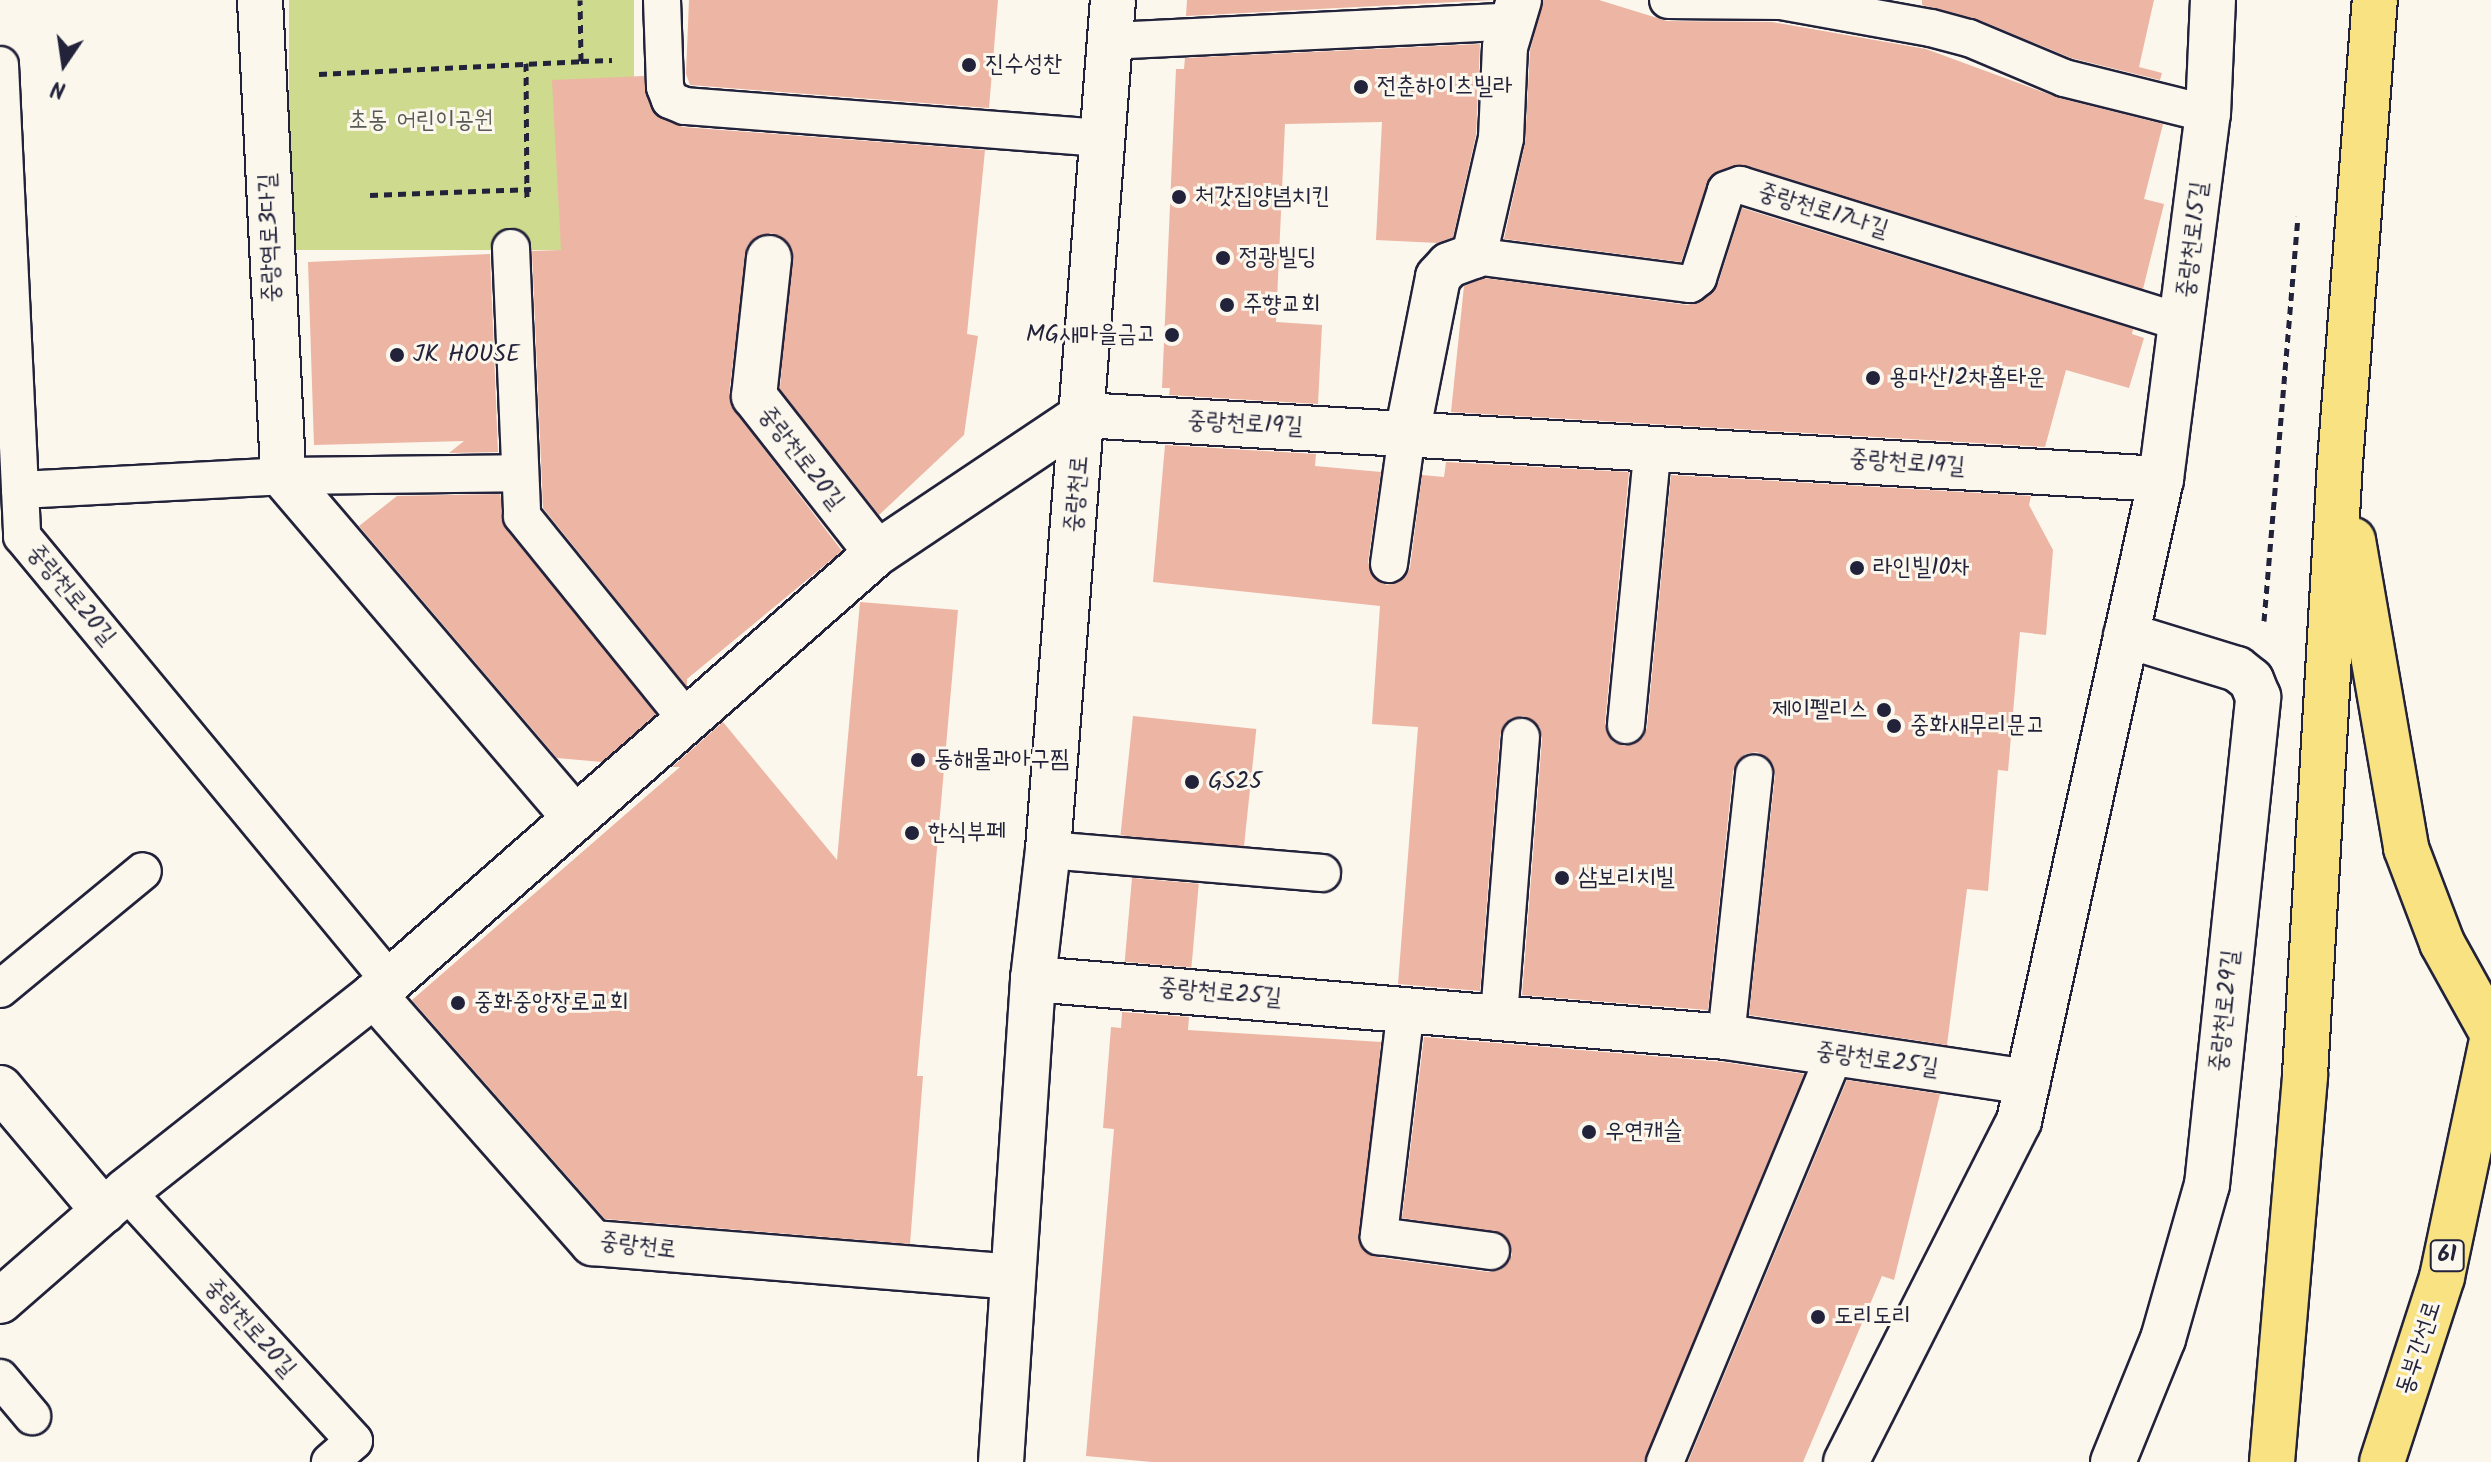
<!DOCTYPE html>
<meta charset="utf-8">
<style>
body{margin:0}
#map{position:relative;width:2491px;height:1462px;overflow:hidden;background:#fbf7ec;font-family:Kalam,"Poor Story",sans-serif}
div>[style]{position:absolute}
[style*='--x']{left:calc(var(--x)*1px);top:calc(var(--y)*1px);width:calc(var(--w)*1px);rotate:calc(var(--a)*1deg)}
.green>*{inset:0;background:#ceda8d;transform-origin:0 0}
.building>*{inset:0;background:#edb5a4;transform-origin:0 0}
.path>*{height:5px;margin-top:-2.5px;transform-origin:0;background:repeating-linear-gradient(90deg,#22223b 0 8px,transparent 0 14px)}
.roads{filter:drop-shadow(2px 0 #22223b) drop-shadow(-2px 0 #22223b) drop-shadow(0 2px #22223b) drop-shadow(0 -2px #22223b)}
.service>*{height:36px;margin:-18px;padding:0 18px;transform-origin:18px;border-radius:18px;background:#fbf7ec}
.pedestrian>*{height:44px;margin:-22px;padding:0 22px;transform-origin:22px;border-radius:22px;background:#fbf7ec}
.minor>*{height:44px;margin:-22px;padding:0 22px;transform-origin:22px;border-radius:22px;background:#fbf7ec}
.secondary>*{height:44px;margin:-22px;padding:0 22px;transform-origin:22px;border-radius:22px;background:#fbf7ec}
.trunk>*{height:44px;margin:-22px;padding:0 22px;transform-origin:22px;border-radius:22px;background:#f8e281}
.dots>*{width:22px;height:22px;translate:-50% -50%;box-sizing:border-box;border:4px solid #fbf7ec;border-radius:50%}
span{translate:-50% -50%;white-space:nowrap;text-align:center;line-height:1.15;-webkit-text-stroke:6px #fbf7ec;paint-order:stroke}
.shield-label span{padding:2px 6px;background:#fbf7ec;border:2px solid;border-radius:6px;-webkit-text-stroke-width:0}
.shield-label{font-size:22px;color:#22223b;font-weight:700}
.poi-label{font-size:24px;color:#22223b}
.left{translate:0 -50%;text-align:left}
.right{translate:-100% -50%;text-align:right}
.park-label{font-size:24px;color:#565954}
.street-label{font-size:24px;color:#22223b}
.north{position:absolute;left:24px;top:24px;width:80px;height:80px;-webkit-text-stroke:6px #fbf7ec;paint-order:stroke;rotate:193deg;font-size:22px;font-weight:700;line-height:32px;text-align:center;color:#22223b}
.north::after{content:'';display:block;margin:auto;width:28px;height:36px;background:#22223b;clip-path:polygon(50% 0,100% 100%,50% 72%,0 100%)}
</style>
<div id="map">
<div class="green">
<i style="left:289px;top:0;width:345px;height:250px"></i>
</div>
<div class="building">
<i style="clip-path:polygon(689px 0,998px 0,989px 108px,690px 85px,686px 74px)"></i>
<i style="clip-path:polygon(1187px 0,1493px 0,1186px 16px)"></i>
<i style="clip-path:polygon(1543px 0,1599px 0,1667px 21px,1772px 22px,1926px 49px,2059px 98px,2163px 124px,2144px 199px,2164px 204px,2143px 289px,1745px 165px,1710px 176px,1681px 262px,1504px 239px,1525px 144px,1530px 51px)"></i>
<i style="clip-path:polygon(1922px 0,2154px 0,2139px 67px,2162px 73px,2160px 80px,2071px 58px,1977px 19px,1922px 5px)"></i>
<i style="clip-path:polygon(1480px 44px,1476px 135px,1453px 237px,1438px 243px,1376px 240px,1382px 122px,1285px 124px,1276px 322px,1322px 325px,1318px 404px,1169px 395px,1170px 388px,1162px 388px,1176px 69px,1184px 69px,1185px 58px)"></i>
<i style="clip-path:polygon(644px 76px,655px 114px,683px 127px,985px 150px,967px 334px,978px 336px,964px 435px,879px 515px,780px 389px,791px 247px,771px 233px,748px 244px,729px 393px,734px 410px,842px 551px,687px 679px,687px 687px,543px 508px,532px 251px,561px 250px,552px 80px)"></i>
<i style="clip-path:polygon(1742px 208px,2133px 329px,2132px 334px,2144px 338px,2129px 388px,2066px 370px,2045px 447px,1451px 412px,1464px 286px,1484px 278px,1687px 305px,1702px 301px,1718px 284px)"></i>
<i style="clip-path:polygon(490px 254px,498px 452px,449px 453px,464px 441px,314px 445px,308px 262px)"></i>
<i style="clip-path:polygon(1165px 445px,1316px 454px,1315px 466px,1381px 472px,1368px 562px,1376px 580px,1387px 585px,1405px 577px,1410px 568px,1422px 475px,1444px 477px,1446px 462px,1629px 472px,1605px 723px,1613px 742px,1625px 746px,1643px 738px,1647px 727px,1671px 475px,2031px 496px,2029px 505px,2053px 550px,2046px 635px,2020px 632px,2008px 771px,1998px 770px,1988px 891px,1967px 889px,1947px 1045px,1749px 1015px,1775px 775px,1773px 764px,1757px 752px,1745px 754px,1733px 771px,1708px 1010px,1522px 995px,1542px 739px,1540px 727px,1523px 716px,1511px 718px,1500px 735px,1480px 991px,1398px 984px,1418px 727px,1372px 724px,1380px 606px,1153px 582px)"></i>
<i style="clip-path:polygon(500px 494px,506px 529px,656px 714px,602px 762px,557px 758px,359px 526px,397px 496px)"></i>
<i style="clip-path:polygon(860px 602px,958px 610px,917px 1076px,923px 1076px,910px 1244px,605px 1219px,412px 1000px,680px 767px,672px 767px,723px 722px,837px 860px)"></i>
<i style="left:1133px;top:716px;width:124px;height:120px;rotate:6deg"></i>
<i style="left:1132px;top:878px;width:67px;height:84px;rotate:5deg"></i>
<i style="clip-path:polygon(1122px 1012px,1189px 1017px,1188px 1030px,1381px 1042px,1360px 1245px,1376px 1257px,1488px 1272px,1500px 1270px,1512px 1255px,1503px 1234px,1402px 1218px,1424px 1037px,1723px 1062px,1804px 1074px,1644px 1462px,1152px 1462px,1086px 1456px,1114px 1129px,1103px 1128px,1111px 1027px,1121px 1028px)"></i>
<i style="clip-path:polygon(1847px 1080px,1940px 1094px,1894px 1280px,1882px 1276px,1803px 1462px,1688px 1462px)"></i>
</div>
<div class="path">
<i style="--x:581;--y:61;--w:31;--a:-2"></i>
<i style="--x:526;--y:63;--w:139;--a:89.6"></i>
<i style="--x:319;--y:74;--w:262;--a:-2.8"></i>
<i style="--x:581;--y:61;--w:61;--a:-90.9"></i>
<i style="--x:370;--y:195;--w:161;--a:-2.1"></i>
<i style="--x:2264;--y:621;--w:406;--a:-85.2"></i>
</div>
<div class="roads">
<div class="service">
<i style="--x:662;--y:0;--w:87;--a:88"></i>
<i style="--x:665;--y:87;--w:14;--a:69"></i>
<i style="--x:670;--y:100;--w:16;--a:22"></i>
<i style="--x:685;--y:106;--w:419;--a:4.4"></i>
<i style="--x:1668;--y:0;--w:113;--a:0.5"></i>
<i style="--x:1781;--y:1;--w:152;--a:10.2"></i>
<i style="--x:1931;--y:28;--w:39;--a:15"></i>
<i style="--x:1969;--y:38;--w:103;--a:22.8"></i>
<i style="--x:2064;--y:78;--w:148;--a:14"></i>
<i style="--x:1110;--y:41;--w:403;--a:-2.8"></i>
<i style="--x:0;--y:65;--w:472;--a:87.3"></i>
<i style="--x:22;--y:536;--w:577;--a:50.41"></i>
<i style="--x:511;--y:248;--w:268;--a:87.6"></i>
<i style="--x:522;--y:516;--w:264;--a:51"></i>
<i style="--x:1474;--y:256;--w:218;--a:7.4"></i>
<i style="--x:1690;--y:284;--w:10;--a:-37"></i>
<i style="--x:1698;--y:278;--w:92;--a:-72.3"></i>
<i style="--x:1726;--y:190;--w:15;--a:-20"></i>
<i style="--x:1740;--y:185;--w:464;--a:17.3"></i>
<i style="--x:20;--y:490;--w:263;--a:-3"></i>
<i style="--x:283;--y:476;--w:237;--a:-0.7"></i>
<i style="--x:1389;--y:564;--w:131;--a:-82.1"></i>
<i style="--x:1626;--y:725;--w:279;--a:-84.5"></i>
<i style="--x:1048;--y:850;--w:275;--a:4.8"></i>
<i style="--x:0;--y:989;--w:185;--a:-39.5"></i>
<i style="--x:1406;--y:1008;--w:230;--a:96.8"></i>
<i style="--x:1379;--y:1236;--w:113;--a:7.6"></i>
<i style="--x:1499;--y:1016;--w:280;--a:-85.5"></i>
<i style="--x:1726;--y:1037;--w:265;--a:-83.9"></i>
<i style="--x:126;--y:1191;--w:338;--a:47.6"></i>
<i style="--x:354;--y:1441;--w:32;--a:139"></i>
<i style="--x:0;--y:1378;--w:50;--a:49.9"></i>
<i style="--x:1665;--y:1462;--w:442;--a:-67.4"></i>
</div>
<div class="pedestrian">
<i style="--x:2113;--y:1462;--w:133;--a:-67.9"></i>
<i style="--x:2163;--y:1339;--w:160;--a:-74.1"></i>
<i style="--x:2207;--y:1185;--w:491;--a:-84"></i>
<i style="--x:2258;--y:697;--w:18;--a:-112"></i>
<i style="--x:2251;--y:680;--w:18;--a:-142"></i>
<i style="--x:2237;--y:669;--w:116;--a:-163"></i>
</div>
<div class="minor">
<i style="--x:260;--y:0;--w:477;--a:87.2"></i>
<i style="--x:283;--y:476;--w:450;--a:49.5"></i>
<i style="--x:769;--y:258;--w:139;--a:96.2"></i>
<i style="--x:754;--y:396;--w:199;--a:51.9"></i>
<i style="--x:1407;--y:434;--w:160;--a:-78.8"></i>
<i style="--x:1438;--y:277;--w:16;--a:-47"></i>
<i style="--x:1449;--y:265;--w:27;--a:-20"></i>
<i style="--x:1474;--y:256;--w:121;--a:-77.1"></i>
<i style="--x:1501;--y:138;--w:91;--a:-87.5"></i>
<i style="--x:1505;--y:47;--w:49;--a:-73.4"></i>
<i style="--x:1033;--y:979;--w:695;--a:4.78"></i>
<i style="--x:1726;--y:1037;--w:305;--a:8.5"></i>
<i style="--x:374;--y:995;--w:331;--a:48.6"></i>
<i style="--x:593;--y:1243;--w:420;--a:4.6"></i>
<i style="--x:0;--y:1088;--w:161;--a:49.8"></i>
<i style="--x:0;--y:1301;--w:167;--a:-41.1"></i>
<i style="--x:126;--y:1191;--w:316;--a:-38.3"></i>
<i style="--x:374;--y:995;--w:670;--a:-41.31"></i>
<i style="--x:877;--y:553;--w:248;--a:-33.8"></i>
<i style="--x:1083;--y:415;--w:1080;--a:3.4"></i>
<i style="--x:1846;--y:1462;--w:382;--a:-63.1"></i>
<i style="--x:2019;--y:1121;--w:658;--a:-77.53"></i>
<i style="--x:2161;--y:479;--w:368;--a:-82.7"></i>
<i style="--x:2208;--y:114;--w:114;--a:-87.5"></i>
</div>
<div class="secondary">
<i style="--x:1001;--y:1462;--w:484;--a:-86.2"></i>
<i style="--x:1033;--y:979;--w:130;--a:-83.4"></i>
<i style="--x:1048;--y:850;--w:852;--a:-85.63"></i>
</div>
<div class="trunk">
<i style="--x:2353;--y:540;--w:313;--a:80.2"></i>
<i style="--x:2406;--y:848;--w:102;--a:69.2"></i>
<i style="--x:2442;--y:943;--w:101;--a:60.9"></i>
<i style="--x:2272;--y:1462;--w:388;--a:-85.1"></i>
<i style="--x:2305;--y:1075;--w:613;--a:-86.73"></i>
<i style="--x:2340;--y:463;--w:464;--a:-85.7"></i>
<i style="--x:2382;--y:1462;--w:194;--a:-72"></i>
<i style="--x:2442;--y:1277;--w:237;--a:-78.1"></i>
</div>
</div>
<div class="dots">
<i style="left:969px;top:65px;background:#22223b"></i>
<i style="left:1361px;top:87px;background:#22223b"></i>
<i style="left:1179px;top:197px;background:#22223b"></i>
<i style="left:1223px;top:258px;background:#22223b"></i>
<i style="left:1227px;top:305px;background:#22223b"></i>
<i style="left:1172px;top:335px;background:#22223b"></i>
<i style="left:397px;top:355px;background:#22223b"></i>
<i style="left:1873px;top:378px;background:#22223b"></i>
<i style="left:1857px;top:568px;background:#22223b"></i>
<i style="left:1884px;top:710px;background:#22223b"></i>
<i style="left:1894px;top:726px;background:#22223b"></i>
<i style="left:918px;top:760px;background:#22223b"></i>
<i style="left:1192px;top:782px;background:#22223b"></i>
<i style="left:912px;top:833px;background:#22223b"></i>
<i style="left:1562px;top:878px;background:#22223b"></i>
<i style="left:458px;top:1003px;background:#22223b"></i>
<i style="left:1589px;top:1132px;background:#22223b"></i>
<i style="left:1818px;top:1317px;background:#22223b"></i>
</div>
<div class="shield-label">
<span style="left:2447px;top:1256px">61</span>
</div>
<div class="poi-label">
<span class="left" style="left:985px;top:65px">진수성찬</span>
<span class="left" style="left:1377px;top:87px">전춘하이츠빌라</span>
<span class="left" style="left:1195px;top:197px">처갓집양념치킨</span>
<span class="left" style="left:1239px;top:258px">정광빌딩</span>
<span class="left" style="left:1243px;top:305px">주향교회</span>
<span class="right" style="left:1156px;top:335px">MG새마을금고</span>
<span class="left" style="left:413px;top:355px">JK HOUSE</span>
<span class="left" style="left:1889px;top:378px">용마산12차홈타운</span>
<span class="left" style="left:1873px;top:568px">라인빌10차</span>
<span class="right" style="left:1868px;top:710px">제이펠리스</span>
<span class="left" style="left:1910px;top:726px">중화새무리문고</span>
<span class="left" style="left:934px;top:760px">동해물과아구찜</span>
<span class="left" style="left:1208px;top:782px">GS25</span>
<span class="left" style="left:928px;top:833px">한식부페</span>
<span class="left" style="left:1578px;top:878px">삼보리치빌</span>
<span class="left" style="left:474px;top:1003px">중화중앙장로교회</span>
<span class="left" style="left:1605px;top:1132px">우연캐슬</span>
<span class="left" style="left:1834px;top:1317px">도리도리</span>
</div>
<div class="park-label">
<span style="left:421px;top:121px">초동 어린이공원</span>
</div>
<div class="street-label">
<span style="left:1823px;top:211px;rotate:17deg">중랑천로17나길</span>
<span style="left:270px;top:238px;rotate:-92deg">중랑역로3다길</span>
<span style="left:2193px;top:240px;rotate:-83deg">중랑천로15길</span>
<span style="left:1245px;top:424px;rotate:3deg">중랑천로19길</span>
<span style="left:801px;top:458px;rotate:52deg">중랑천로20길</span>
<span style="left:1907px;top:463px;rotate:4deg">중랑천로19길</span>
<span style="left:1077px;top:494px;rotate:-85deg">중랑천로</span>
<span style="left:71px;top:595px;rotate:50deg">중랑천로20길</span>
<span style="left:1220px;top:993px;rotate:5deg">중랑천로25길</span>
<span style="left:2225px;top:1011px;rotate:-84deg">중랑천로29길</span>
<span style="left:1877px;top:1060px;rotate:8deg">중랑천로25길</span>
<span style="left:638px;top:1246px;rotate:7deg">중랑천로</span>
<span style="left:250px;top:1328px;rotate:48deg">중랑천로20길</span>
<span style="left:2419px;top:1348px;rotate:-72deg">동부간선로</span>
</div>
<div class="north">N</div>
</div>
